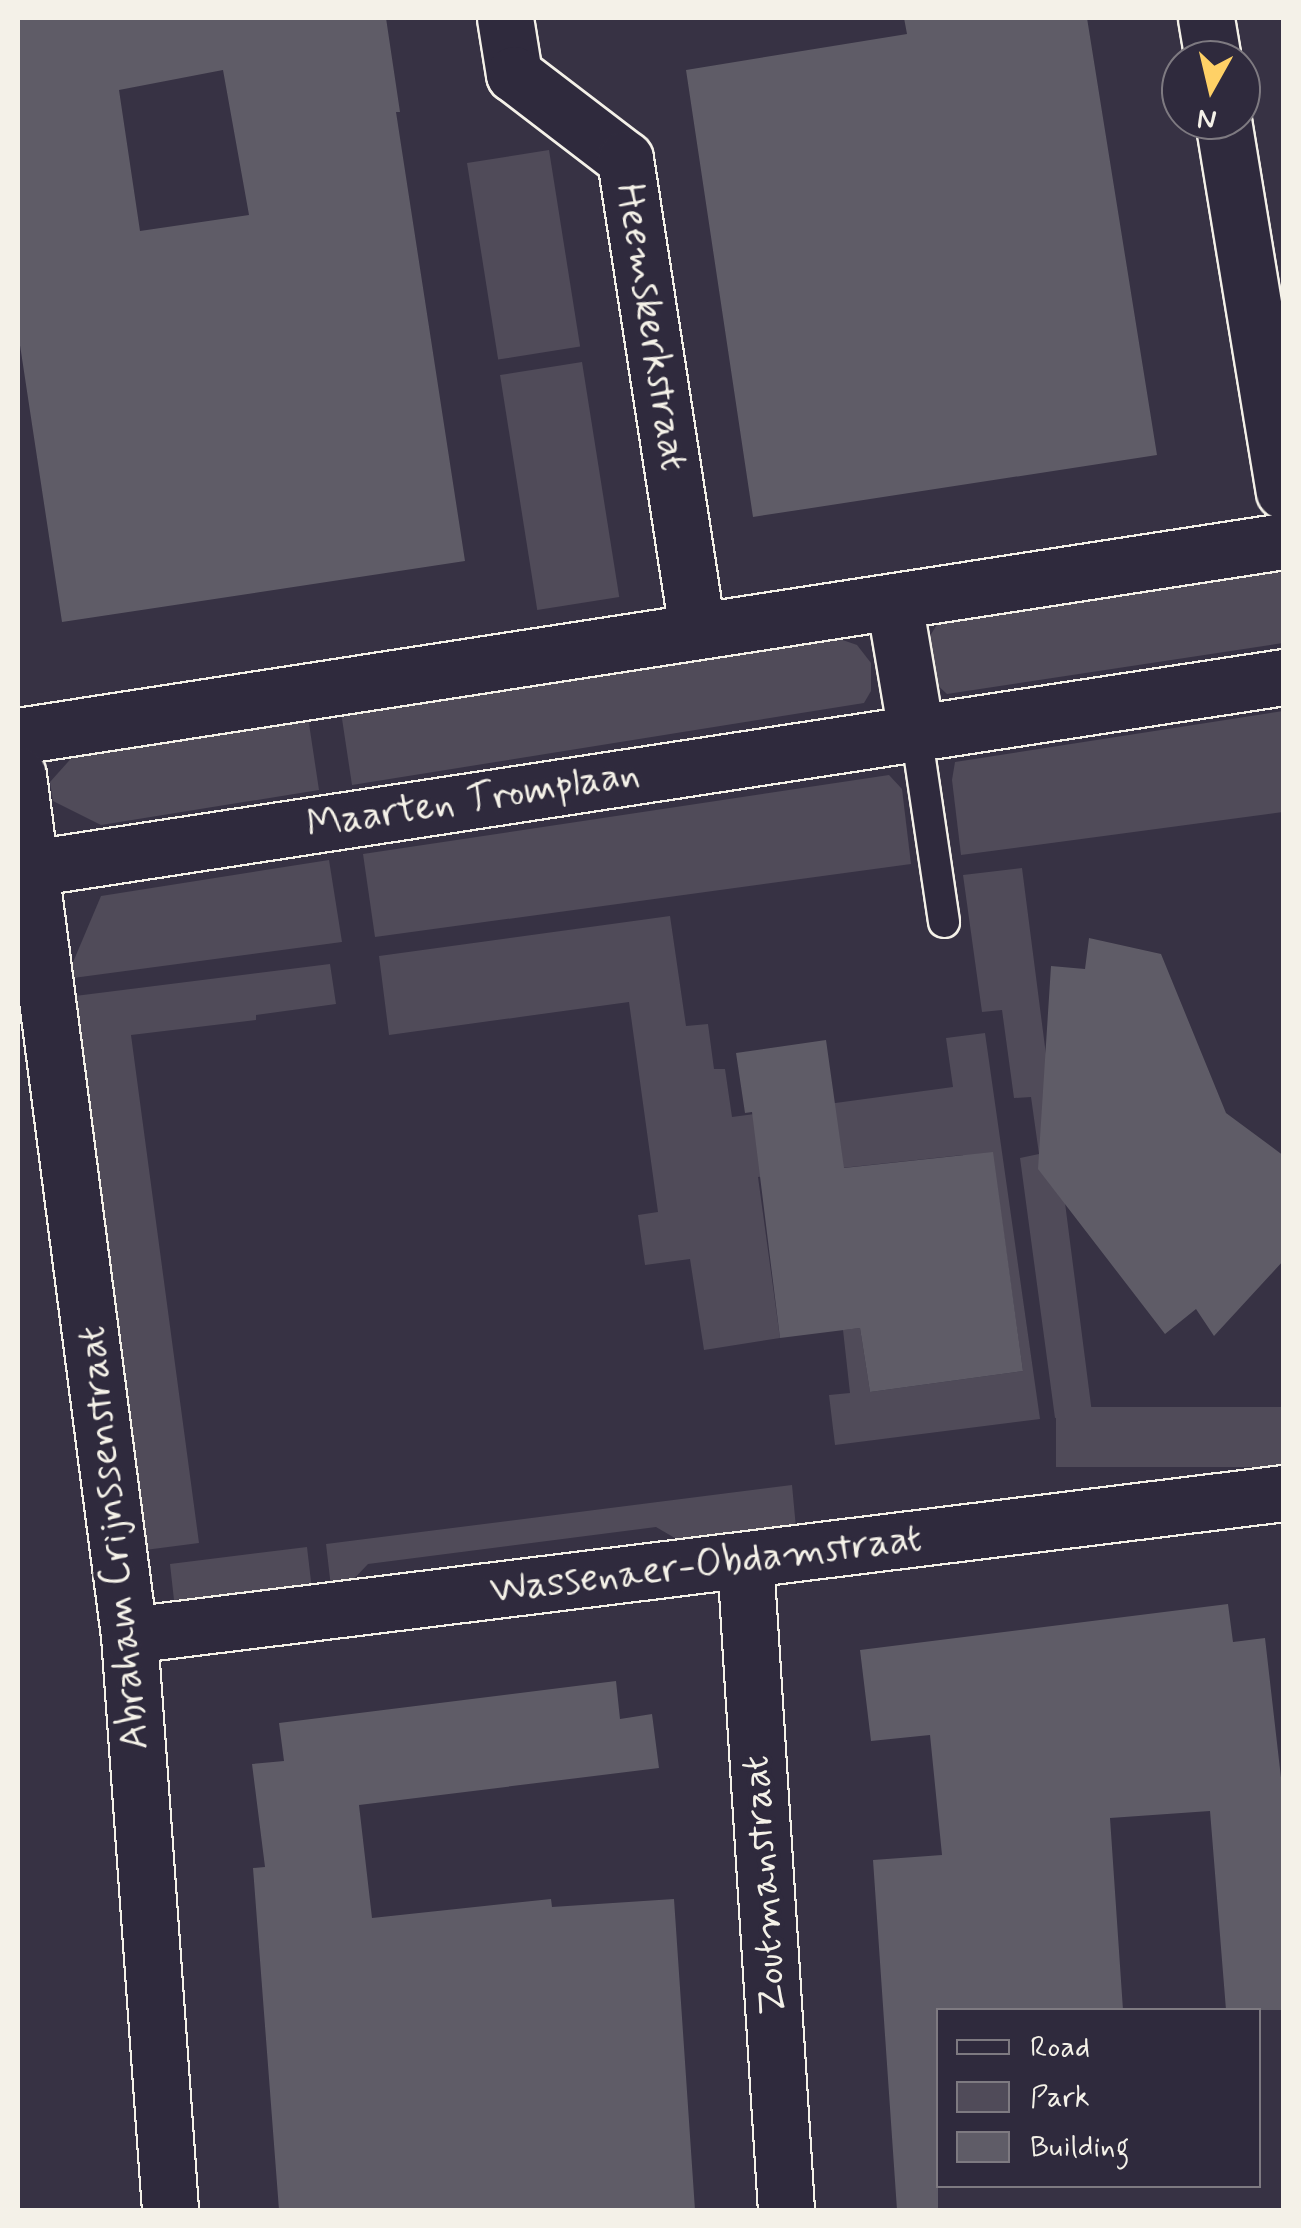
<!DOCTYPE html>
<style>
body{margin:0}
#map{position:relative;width:1301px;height:2228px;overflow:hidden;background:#373244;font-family:Mynerve,sans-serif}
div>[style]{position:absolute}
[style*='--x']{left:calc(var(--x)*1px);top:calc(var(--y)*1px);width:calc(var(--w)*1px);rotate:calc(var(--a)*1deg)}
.green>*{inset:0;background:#504b59;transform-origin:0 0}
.building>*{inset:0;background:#5f5c67}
.roads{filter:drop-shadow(2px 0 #f4f1e8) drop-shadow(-2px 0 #f4f1e8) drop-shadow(0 2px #f4f1e8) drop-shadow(0 -2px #f4f1e8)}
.lane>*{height:30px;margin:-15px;padding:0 15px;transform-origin:15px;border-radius:15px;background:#2f2a3d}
.street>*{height:55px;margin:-27.5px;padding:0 27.5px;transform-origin:27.5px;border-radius:27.5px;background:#2f2a3d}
.secondary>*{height:55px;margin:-27.5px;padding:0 27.5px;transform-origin:27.5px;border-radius:27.5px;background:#2f2a3d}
span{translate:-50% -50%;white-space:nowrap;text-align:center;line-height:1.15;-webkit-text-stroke:9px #2f2a3d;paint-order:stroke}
.street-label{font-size:40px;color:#f4f1e8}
.frame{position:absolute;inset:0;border:20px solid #f4f1e8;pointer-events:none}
.legend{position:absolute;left:936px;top:2008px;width:325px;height:180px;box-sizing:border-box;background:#2f2a3d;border:2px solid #7e7a81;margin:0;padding:12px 18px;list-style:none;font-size:30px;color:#f4f1e8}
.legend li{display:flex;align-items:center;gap:20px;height:50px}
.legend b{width:50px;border:2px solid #7e7a81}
.north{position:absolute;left:1161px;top:40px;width:100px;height:100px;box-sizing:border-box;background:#2f2a3d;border:2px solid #7e7a81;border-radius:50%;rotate:188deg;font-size:28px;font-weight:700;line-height:40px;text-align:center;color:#f4f1e8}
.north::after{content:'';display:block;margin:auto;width:35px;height:45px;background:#ffd166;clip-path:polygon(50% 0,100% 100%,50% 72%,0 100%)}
</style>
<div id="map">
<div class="green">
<i style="left:549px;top:150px;width:199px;height:83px;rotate:81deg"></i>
<i style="left:582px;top:362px;width:238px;height:83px;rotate:81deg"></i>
<i style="clip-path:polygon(1283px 566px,1283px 643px,947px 694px,934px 682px,923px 647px,938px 623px,956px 616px)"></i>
<i style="clip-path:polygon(834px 637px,857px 645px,871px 663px,871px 691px,864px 703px,352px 785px,341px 712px)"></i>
<i style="clip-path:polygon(1283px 711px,1283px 812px,961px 855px,952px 780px,955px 762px)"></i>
<i style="clip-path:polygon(308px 717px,319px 790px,101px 825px,53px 801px,50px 782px,76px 753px)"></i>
<i style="clip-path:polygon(889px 775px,902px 789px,911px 864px,375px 937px,363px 854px)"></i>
<i style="clip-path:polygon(329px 860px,342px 942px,73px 978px,71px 967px,101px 896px)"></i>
<i style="clip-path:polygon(1022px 868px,1092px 1413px,1055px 1418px,1020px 1158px,1039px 1154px,1031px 1097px,1014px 1098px,1002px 1010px,982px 1012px,963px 875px)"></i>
<i style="clip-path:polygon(670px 916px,686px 1026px,708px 1024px,714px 1069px,725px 1069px,732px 1117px,953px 1087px,946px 1038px,985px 1033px,1040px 1419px,835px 1445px,829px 1395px,850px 1393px,843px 1330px,860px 1328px,870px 1392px,1023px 1371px,997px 1186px,967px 1189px,963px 1155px,758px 1177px,780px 1338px,704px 1350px,690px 1259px,645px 1265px,638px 1215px,658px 1212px,629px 1002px,389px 1035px,379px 956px)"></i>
<i style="clip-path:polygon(330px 964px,336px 1004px,256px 1015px,256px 1020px,131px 1035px,199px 1543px,145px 1550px,75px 996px)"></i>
<i style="left:1283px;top:1407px;width:60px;height:227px;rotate:90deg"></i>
<i style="clip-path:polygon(792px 1485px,796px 1528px,680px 1541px,656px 1527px,368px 1564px,349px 1584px,331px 1587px,326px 1544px)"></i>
<i style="clip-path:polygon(307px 1547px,312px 1590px,174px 1600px,170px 1564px)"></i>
</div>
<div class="building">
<i style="clip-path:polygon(evenodd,18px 18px,386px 18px,400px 112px,396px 112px,465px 561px,62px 622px,18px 332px,18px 18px,223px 70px,249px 215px,140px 231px,119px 90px,223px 70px)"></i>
<i style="clip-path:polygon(904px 18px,1087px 18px,1157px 455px,753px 517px,686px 70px,907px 34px)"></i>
<i style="clip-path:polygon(1089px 938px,1161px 954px,1226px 1113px,1284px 1156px,1284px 1260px,1214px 1336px,1196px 1309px,1165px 1334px,1038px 1169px,1051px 966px,1085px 969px)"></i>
<i style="clip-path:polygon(826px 1040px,844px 1168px,993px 1152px,1023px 1371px,870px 1392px,860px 1328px,780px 1338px,752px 1112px,745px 1113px,736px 1053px)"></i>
<i style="clip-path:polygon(1228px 1604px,1233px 1642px,1265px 1638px,1284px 1804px,1284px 2010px,1226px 2010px,1210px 1811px,1110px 1818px,1123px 2010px,938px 2010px,938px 2210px,897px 2210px,873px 1860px,942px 1855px,930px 1735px,871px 1741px,860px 1650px)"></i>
<i style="clip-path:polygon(616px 1681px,620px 1719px,652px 1714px,659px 1768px,359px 1805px,372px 1918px,551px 1899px,552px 1907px,674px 1899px,695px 2210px,279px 2210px,253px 1868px,265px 1867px,252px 1764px,284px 1761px,279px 1723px)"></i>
</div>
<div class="roads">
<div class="lane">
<i style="--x:916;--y:732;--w:192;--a:81.6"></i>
</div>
<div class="street">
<i style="--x:505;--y:18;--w:57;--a:80.9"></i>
<i style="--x:514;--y:74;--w:140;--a:37.4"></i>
<i style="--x:625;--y:159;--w:477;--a:81.3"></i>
<i style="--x:1206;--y:18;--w:43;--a:80.5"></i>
<i style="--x:1223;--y:120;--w:376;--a:80.7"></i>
<i style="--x:894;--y:602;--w:132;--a:80.4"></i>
<i style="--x:18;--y:736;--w:1281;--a:-8.76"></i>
<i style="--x:18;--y:775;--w:867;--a:82.65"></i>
<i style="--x:129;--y:1635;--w:576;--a:85.92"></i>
<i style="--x:745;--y:1560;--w:651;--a:86.39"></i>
<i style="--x:129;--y:1635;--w:1164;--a:-7.01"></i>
</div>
<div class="secondary">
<i style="--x:18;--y:870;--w:1281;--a:-8.67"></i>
</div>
</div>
<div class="street-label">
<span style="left:651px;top:327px;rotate:81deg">Heemskerkstraat</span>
<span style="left:473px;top:800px;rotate:-9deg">Maarten Tromplaan</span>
<span style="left:114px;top:1538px;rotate:-96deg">Abraham Crijnssenstraat</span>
<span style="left:706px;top:1565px;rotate:-7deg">Wassenaer-Obdamstraat</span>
<span style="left:765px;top:1885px;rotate:-94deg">Zoutmanstraat</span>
</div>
<div class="frame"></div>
<ul class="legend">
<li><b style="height:12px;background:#2f2a3d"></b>Road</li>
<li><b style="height:28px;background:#504b59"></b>Park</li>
<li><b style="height:28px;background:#5f5c67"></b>Building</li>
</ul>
<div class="north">N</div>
</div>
